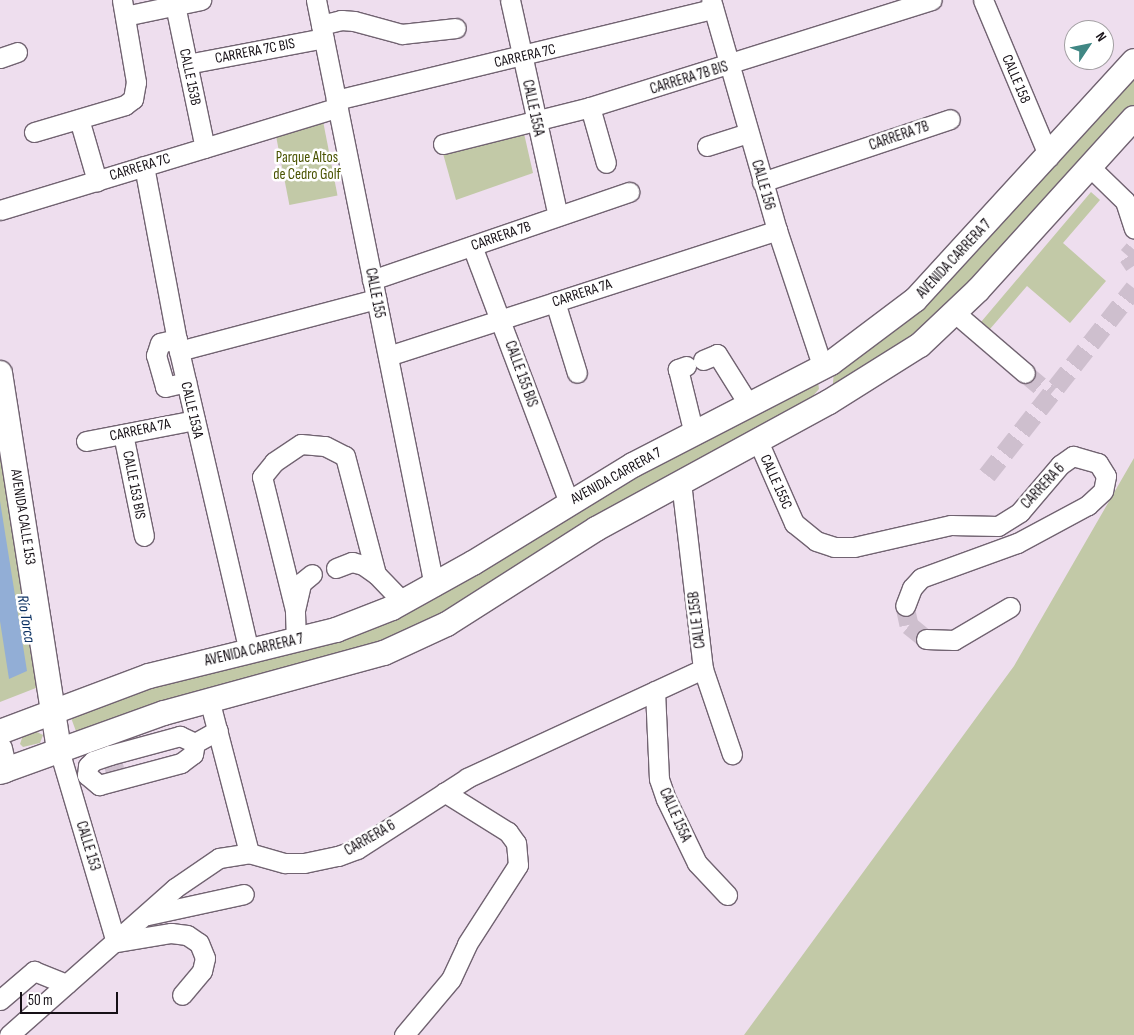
<!DOCTYPE html>
<meta charset="utf-8">
<style>
body{margin:0}
#map{position:relative;width:1134px;height:1035px;overflow:hidden;background:#eedeee;font-family:"Sofia Sans Condensed",sans-serif}
div>[style]{position:absolute}
[style*='--x']{left:calc(var(--x)*1px);top:calc(var(--y)*1px);width:calc(var(--w)*1px);rotate:calc(var(--a)*1deg)}
.green>*{inset:0;background:#c2c9a7;transform-origin:0 0}
.water>*{inset:0;background:#92aed6}
.minor-tunnel>*{height:19px;margin-top:-9.5px;transform-origin:0;background:repeating-linear-gradient(90deg,#cebfce 0 19px,transparent 0 28px)}
.roads{filter:drop-shadow(1px 0 #716371) drop-shadow(-1px 0 #716371) drop-shadow(0 1px #716371) drop-shadow(0 -1px #716371)}
.minor>*{height:19px;margin:-9.5px;padding:0 9.5px;transform-origin:9.5px;border-radius:9.5px;background:#fff}
.major>*{height:24px;margin:-12px;padding:0 12px;transform-origin:12px;border-radius:12px;background:#fff}
span{translate:-50% -50%;white-space:nowrap;text-align:center;line-height:1.15;-webkit-text-stroke:5px #fff;paint-order:stroke}
.street-label{font-size:15px;color:#161016}
.park-label{font-size:15px;color:#4a5302}
.water-label{font-size:16px;color:#0b3162;font-style:italic}
.north{position:absolute;left:1064px;top:20px;width:50px;height:50px;box-sizing:border-box;background:#fff;border:1px solid #a29fa2;border-radius:50%;rotate:56deg;font-size:14px;font-weight:700;line-height:20px;text-align:center;color:#161016}
.north::after{content:'';display:block;margin:auto;width:18px;height:22px;background:#408784;clip-path:polygon(50% 0,100% 100%,50% 72%,0 100%)}
.scale{position:absolute;left:20px;top:992px;width:98px;height:22px;box-sizing:border-box;border:2px solid #161016;border-top:0;padding-left:6px;font-size:15px;line-height:18px;white-space:nowrap;color:#161016;-webkit-text-stroke:4px #fff;paint-order:stroke}
</style>
<div id="map">
<div class="green">
<i style="clip-path:polygon(1134px 75px,1134px 106px,940px 316px,832px 394px,834px 371px,904px 322px)"></i>
<i style="left:323px;top:121px;width:76px;height:49px;rotate:79deg"></i>
<i style="clip-path:polygon(523px 129px,533px 173px,456px 200px,442px 150px)"></i>
<i style="clip-path:polygon(1091px 192px,1100px 200px,1063px 243px,1106px 281px,1070px 323px,1027px 286px,990px 329px,981px 322px)"></i>
<i style="clip-path:polygon(818px 382px,819px 389px,812px 397px,693px 464px,422px 628px,360px 652px,77px 734px,70px 715px,165px 681px,292px 653px)"></i>
<i style="clip-path:polygon(0 414px,41px 686px,0 702px)"></i>
<i style="clip-path:polygon(1134px 458px,1134px 1035px,744px 1035px,1014px 666px)"></i>
<i style="clip-path:polygon(35px 731px,43px 735px,40px 743px,23px 747px,20px 744px,23px 735px)"></i>
</div>
<div class="water">
<i style="clip-path:polygon(0 501px,27px 671px,9px 679px,0 621px)"></i>
</div>
<div class="minor-tunnel">
<i style="--x:1134;--y:249;--w:9;--a:131"></i>
<i style="--x:1128;--y:256;--w:11;--a:56"></i>
<i style="--x:1025;--y:373;--w:33;--a:40"></i>
<i style="--x:987;--y:475;--w:238;--a:-51.8"></i>
<i style="--x:905;--y:606;--w:19;--a:78"></i>
<i style="--x:909;--y:625;--w:22;--a:39"></i>
<i style="--x:112;--y:760;--w:17;--a:73"></i>
</div>
<div class="roads">
<div class="minor">
<i style="--x:316;--y:0;--w:598;--a:78.61"></i>
<i style="--x:510;--y:0;--w:221;--a:77.5"></i>
<i style="--x:711;--y:0;--w:239;--a:74"></i>
<i style="--x:777;--y:230;--w:145;--a:71.6"></i>
<i style="--x:983;--y:0;--w:170;--a:67.2"></i>
<i style="--x:175;--y:5;--w:146;--a:78.2"></i>
<i style="--x:125;--y:16;--w:78;--a:-11.9"></i>
<i style="--x:321;--y:25;--w:21;--a:-14"></i>
<i style="--x:341;--y:20;--w:13;--a:4"></i>
<i style="--x:354;--y:21;--w:50;--a:15.2"></i>
<i style="--x:402;--y:34;--w:54;--a:-6.3"></i>
<i style="--x:0;--y:58;--w:18;--a:-19"></i>
<i style="--x:187;--y:64;--w:139;--a:-10.7"></i>
<i style="--x:336;--y:100;--w:388;--a:-13.6"></i>
<i style="--x:590;--y:107;--w:58;--a:74.1"></i>
<i style="--x:79;--y:119;--w:65;--a:73.8"></i>
<i style="--x:34;--y:132;--w:95;--a:-16.5"></i>
<i style="--x:125;--y:105;--w:10;--a:-37"></i>
<i style="--x:133;--y:99;--w:17;--a:-80"></i>
<i style="--x:136;--y:82;--w:83;--a:-99.7"></i>
<i style="--x:443;--y:144;--w:152;--a:-14.1"></i>
<i style="--x:590;--y:107;--w:358;--a:-17.4"></i>
<i style="--x:707;--y:146;--w:43;--a:-17.6"></i>
<i style="--x:144;--y:166;--w:188;--a:79.3"></i>
<i style="--x:179;--y:351;--w:309;--a:76.9"></i>
<i style="--x:1090;--y:167;--w:49;--a:44.2"></i>
<i style="--x:1125;--y:201;--w:29;--a:72"></i>
<i style="--x:762;--y:182;--w:198;--a:-18.5"></i>
<i style="--x:0;--y:210;--w:353;--a:-16.9"></i>
<i style="--x:472;--y:246;--w:275;--a:69.3"></i>
<i style="--x:372;--y:280;--w:272;--a:-18.9"></i>
<i style="--x:555;--y:302;--w:74;--a:72.8"></i>
<i style="--x:955;--y:313;--w:92;--a:40.6"></i>
<i style="--x:177;--y:339;--w:17;--a:167"></i>
<i style="--x:160;--y:343;--w:13;--a:108"></i>
<i style="--x:156;--y:355;--w:33;--a:74"></i>
<i style="--x:165;--y:387;--w:22;--a:-13"></i>
<i style="--x:179;--y:351;--w:204;--a:-14.8"></i>
<i style="--x:388;--y:356;--w:409;--a:-17.9"></i>
<i style="--x:703;--y:360;--w:15;--a:-23"></i>
<i style="--x:717;--y:354;--w:60;--a:57.9"></i>
<i style="--x:686;--y:366;--w:9;--a:159"></i>
<i style="--x:678;--y:369;--w:67;--a:76.2"></i>
<i style="--x:123;--y:434;--w:104;--a:78.4"></i>
<i style="--x:86;--y:441;--w:111;--a:-10.9"></i>
<i style="--x:758;--y:441;--w:90;--a:66.3"></i>
<i style="--x:794;--y:523;--w:28;--a:39"></i>
<i style="--x:816;--y:541;--w:19;--a:18"></i>
<i style="--x:834;--y:547;--w:20;--a:0"></i>
<i style="--x:854;--y:547;--w:99;--a:-12.8"></i>
<i style="--x:951;--y:525;--w:47;--a:1.2"></i>
<i style="--x:998;--y:526;--w:26;--a:-32"></i>
<i style="--x:1020;--y:512;--w:62;--a:-49.6"></i>
<i style="--x:1060;--y:465;--w:16;--a:-35"></i>
<i style="--x:1073;--y:456;--w:26;--a:16"></i>
<i style="--x:1098;--y:463;--w:15;--a:58"></i>
<i style="--x:1106;--y:476;--w:15;--a:101"></i>
<i style="--x:1103;--y:491;--w:21;--a:137"></i>
<i style="--x:1088;--y:505;--w:81;--a:151.8"></i>
<i style="--x:1017;--y:543;--w:102;--a:160"></i>
<i style="--x:921;--y:578;--w:13;--a:132"></i>
<i style="--x:912;--y:588;--w:19;--a:111"></i>
<i style="--x:681;--y:482;--w:188;--a:83.3"></i>
<i style="--x:703;--y:669;--w:90;--a:71.2"></i>
<i style="--x:336;--y:568;--w:17;--a:-21"></i>
<i style="--x:352;--y:562;--w:11;--a:15"></i>
<i style="--x:363;--y:565;--w:16;--a:35"></i>
<i style="--x:376;--y:574;--w:39;--a:46"></i>
<i style="--x:295;--y:610;--w:137;--a:-103.9"></i>
<i style="--x:262;--y:477;--w:19;--a:-51"></i>
<i style="--x:274;--y:462;--w:32;--a:-34"></i>
<i style="--x:301;--y:444;--w:24;--a:5"></i>
<i style="--x:325;--y:446;--w:22;--a:27"></i>
<i style="--x:345;--y:456;--w:122;--a:75.3"></i>
<i style="--x:926;--y:639;--w:28;--a:2"></i>
<i style="--x:954;--y:640;--w:65;--a:-30.5"></i>
<i style="--x:296;--y:641;--w:31;--a:-92"></i>
<i style="--x:295;--y:610;--w:28;--a:-77"></i>
<i style="--x:301;--y:583;--w:14;--a:-39"></i>
<i style="--x:655;--y:691;--w:88;--a:87.4"></i>
<i style="--x:659;--y:779;--w:21;--a:71"></i>
<i style="--x:666;--y:799;--w:71;--a:64.2"></i>
<i style="--x:697;--y:863;--w:44;--a:46.8"></i>
<i style="--x:209;--y:699;--w:159;--a:75.4"></i>
<i style="--x:195;--y:743;--w:17;--a:-155"></i>
<i style="--x:180;--y:736;--w:73;--a:164.8"></i>
<i style="--x:110;--y:755;--w:18;--a:161"></i>
<i style="--x:93;--y:761;--w:7;--a:135"></i>
<i style="--x:88;--y:766;--w:9;--a:96"></i>
<i style="--x:87;--y:775;--w:16;--a:40"></i>
<i style="--x:99;--y:785;--w:85;--a:-15"></i>
<i style="--x:181;--y:763;--w:15;--a:-37"></i>
<i style="--x:193;--y:754;--w:11;--a:-80"></i>
<i style="--x:195;--y:743;--w:26;--a:-29"></i>
<i style="--x:59;--y:750;--w:200;--a:73.5"></i>
<i style="--x:116;--y:942;--w:56;--a:-9.3"></i>
<i style="--x:171;--y:933;--w:16;--a:7"></i>
<i style="--x:187;--y:935;--w:14;--a:34"></i>
<i style="--x:199;--y:943;--w:16;--a:68"></i>
<i style="--x:205;--y:958;--w:13;--a:103"></i>
<i style="--x:202;--y:971;--w:31;--a:130"></i>
<i style="--x:148;--y:915;--w:98;--a:-12.3"></i>
<i style="--x:0;--y:1000;--w:45;--a:-40.5"></i>
<i style="--x:34;--y:971;--w:35;--a:22"></i>
<i style="--x:9;--y:1035;--w:222;--a:-41.5"></i>
<i style="--x:175;--y:888;--w:53;--a:-34.3"></i>
<i style="--x:219;--y:858;--w:30;--a:-9"></i>
<i style="--x:249;--y:853;--w:37;--a:16"></i>
<i style="--x:285;--y:863;--w:19;--a:0"></i>
<i style="--x:304;--y:863;--w:35;--a:-12"></i>
<i style="--x:338;--y:856;--w:20;--a:-20"></i>
<i style="--x:357;--y:849;--w:131;--a:-32.8"></i>
<i style="--x:467;--y:778;--w:260;--a:-24.8"></i>
<i style="--x:404;--y:1035;--w:73;--a:-50"></i>
<i style="--x:451;--y:979;--w:38;--a:-65"></i>
<i style="--x:467;--y:944;--w:94;--a:-57.2"></i>
<i style="--x:518;--y:865;--w:22;--a:-95"></i>
<i style="--x:516;--y:843;--w:14;--a:-126"></i>
<i style="--x:508;--y:832;--w:75;--a:-148"></i>
</div>
<div class="major">
<i style="--x:0;--y:373;--w:382;--a:81.1"></i>
<i style="--x:0;--y:732;--w:159;--a:-20.6"></i>
<i style="--x:149;--y:676;--w:193;--a:-13.8"></i>
<i style="--x:336;--y:630;--w:60;--a:-21.4"></i>
<i style="--x:392;--y:608;--w:93;--a:-29.1"></i>
<i style="--x:473;--y:563;--w:188;--a:-31.5"></i>
<i style="--x:633;--y:465;--w:223;--a:-27.3"></i>
<i style="--x:831;--y:363;--w:105;--a:-36.9"></i>
<i style="--x:915;--y:300;--w:324;--a:-47.5"></i>
<i style="--x:0;--y:749;--w:22;--a:77"></i>
<i style="--x:0;--y:772;--w:174;--a:-19.8"></i>
<i style="--x:164;--y:713;--w:228;--a:-15.3"></i>
<i style="--x:384;--y:653;--w:69;--a:-24.7"></i>
<i style="--x:447;--y:624;--w:177;--a:-32.5"></i>
<i style="--x:596;--y:529;--w:265;--a:-28.6"></i>
<i style="--x:829;--y:402;--w:107;--a:-32.1"></i>
<i style="--x:920;--y:345;--w:80;--a:-43.5"></i>
<i style="--x:978;--y:290;--w:232;--a:-47.8"></i>
</div>
</div>
<div class="street-label">
<span style="left:255px;top:51px;rotate:-11deg">CARRERA 7C BIS</span>
<span style="left:525px;top:56px;rotate:-13deg">CARRERA 7C</span>
<span style="left:190px;top:77px;rotate:78deg">CALLE 153B</span>
<span style="left:689px;top:78px;rotate:-17deg">CARRERA 7B BIS</span>
<span style="left:1016px;top:79px;rotate:67deg">CALLE 158</span>
<span style="left:533px;top:108px;rotate:78deg">CALLE 155A</span>
<span style="left:899px;top:136px;rotate:-19deg">CARRERA 7B</span>
<span style="left:140px;top:167px;rotate:-17deg">CARRERA 7C</span>
<span style="left:763px;top:185px;rotate:74deg">CALLE 156</span>
<span style="left:501px;top:236px;rotate:-19deg">CARRERA 7B</span>
<span style="left:954px;top:259px;rotate:-47deg">AVENIDA CARRERA 7</span>
<span style="left:375px;top:293px;rotate:79deg">CALLE 155</span>
<span style="left:582px;top:293px;rotate:-18deg">CARRERA 7A</span>
<span style="left:521px;top:374px;rotate:70deg">CALLE 155 BIS</span>
<span style="left:192px;top:410px;rotate:77deg">CALLE 153A</span>
<span style="left:140px;top:430px;rotate:-12deg">CARRERA 7A</span>
<span style="left:616px;top:476px;rotate:-29deg">AVENIDA CARRERA 7</span>
<span style="left:776px;top:482px;rotate:66deg">CALLE 155C</span>
<span style="left:134px;top:485px;rotate:79deg">CALLE 153 BIS</span>
<span style="left:1043px;top:486px;rotate:-47deg">CARRERA 6</span>
<span style="left:23px;top:517px;rotate:81deg">AVENIDA CALLE 153</span>
<span style="left:697px;top:620px;rotate:-97deg">CALLE 155B</span>
<span style="left:254px;top:650px;rotate:-13deg">AVENIDA CARRERA 7</span>
<span style="left:675px;top:815px;rotate:66deg">CALLE 155A</span>
<span style="left:370px;top:838px;rotate:-30deg">CARRERA 6</span>
<span style="left:88px;top:846px;rotate:73deg">CALLE 153</span>
</div>
<div class="park-label">
<span style="left:307px;top:166px">Parque Altos<br>de Cedro Golf</span>
</div>
<div class="water-label">
<span style="left:25px;top:619px;rotate:81deg">Río Torca</span>
</div>
<div class="north">N</div>
<div class="scale">50 m</div>
</div>
